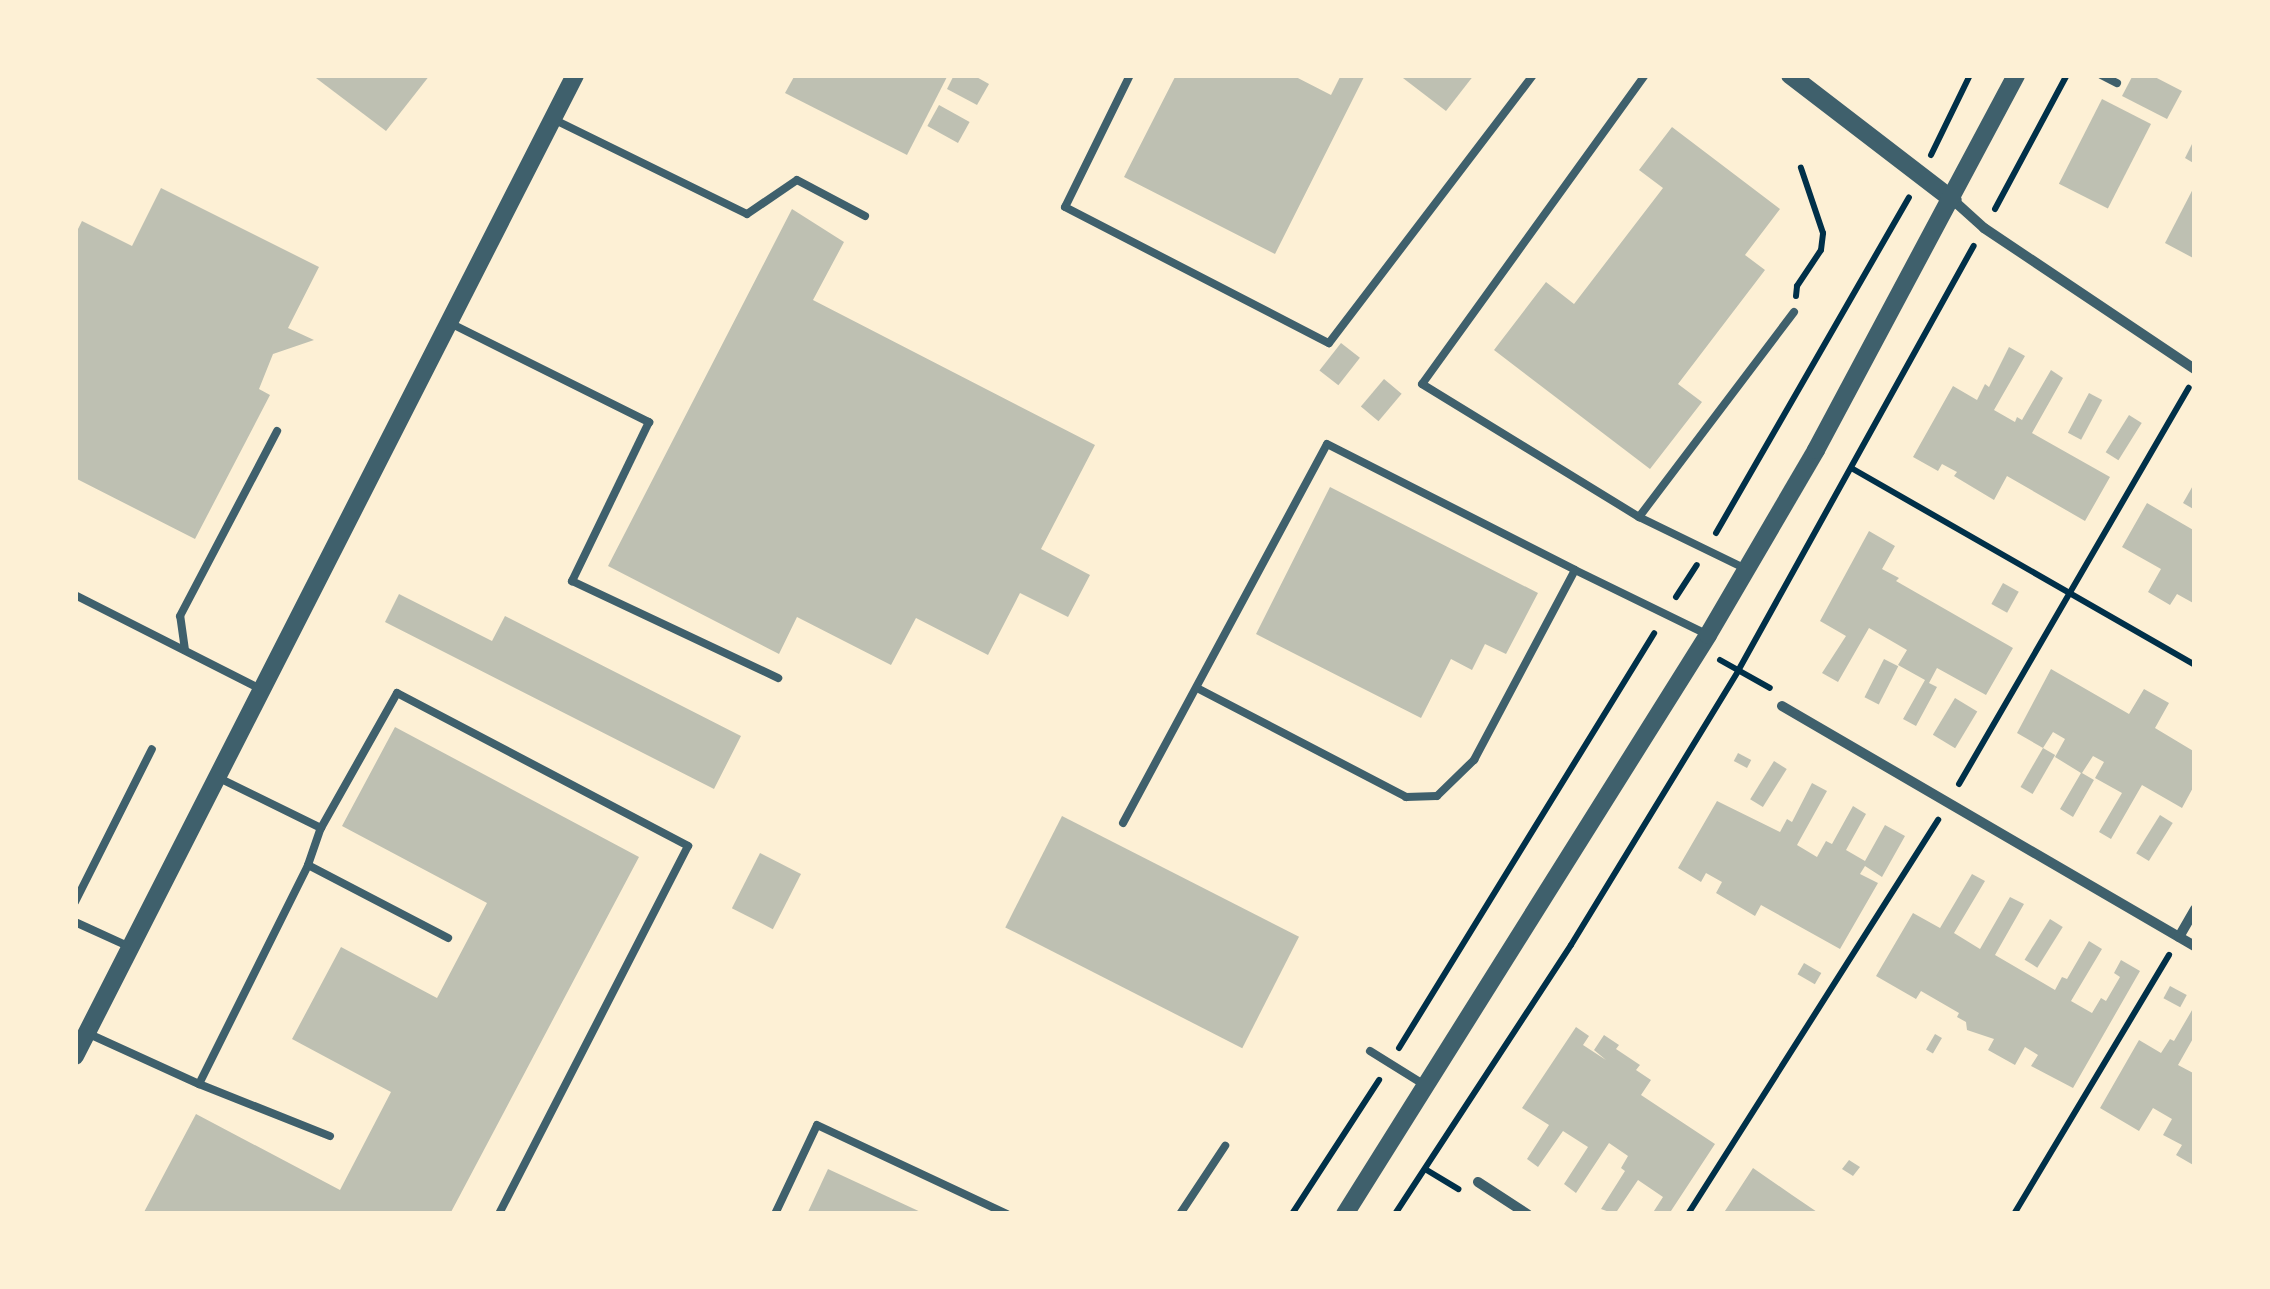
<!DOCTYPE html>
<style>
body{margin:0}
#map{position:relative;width:2270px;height:1289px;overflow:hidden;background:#fdf0d5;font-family:"Playfair Display",serif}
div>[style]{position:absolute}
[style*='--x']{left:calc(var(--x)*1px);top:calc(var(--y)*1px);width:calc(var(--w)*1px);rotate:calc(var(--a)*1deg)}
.building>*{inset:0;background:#bec0b2;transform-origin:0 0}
.path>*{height:6px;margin:-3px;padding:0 3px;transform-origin:3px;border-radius:3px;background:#003049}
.service>*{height:8px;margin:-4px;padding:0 4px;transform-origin:4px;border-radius:4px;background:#3f606c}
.minor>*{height:10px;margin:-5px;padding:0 5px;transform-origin:5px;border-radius:5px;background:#3f606c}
.tertiary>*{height:18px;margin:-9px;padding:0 9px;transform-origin:9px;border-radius:9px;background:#3f606c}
span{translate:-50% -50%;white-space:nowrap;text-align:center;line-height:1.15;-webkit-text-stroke:10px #fdf0d5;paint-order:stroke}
.frame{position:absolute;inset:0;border:78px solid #fdf0d5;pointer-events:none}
</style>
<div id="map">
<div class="building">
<i style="clip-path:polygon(312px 75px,430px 75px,386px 131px)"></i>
<i style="clip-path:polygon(795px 75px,948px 75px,907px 155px,785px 93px)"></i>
<i style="clip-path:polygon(954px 75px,973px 75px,989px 84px,977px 105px,947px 89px)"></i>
<i style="clip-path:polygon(1176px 75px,1292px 75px,1331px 95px,1341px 75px,1365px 75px,1275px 254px,1124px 177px)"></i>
<i style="clip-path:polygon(1399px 75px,1474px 75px,1446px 111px)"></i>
<i style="clip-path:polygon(2133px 75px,2151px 75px,2182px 91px,2167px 119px,2122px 96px)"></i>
<i style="left:2102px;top:99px;width:55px;height:95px;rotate:27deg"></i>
<i style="left:939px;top:105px;width:35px;height:24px;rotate:29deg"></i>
<i style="clip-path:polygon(1672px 127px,1780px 209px,1745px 255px,1765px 270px,1678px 384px,1702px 402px,1650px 469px,1494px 350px,1546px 282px,1574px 304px,1663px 188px,1639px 170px)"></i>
<i style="clip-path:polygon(2195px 138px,2195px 164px,2185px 158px)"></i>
<i style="clip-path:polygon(2195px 185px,2195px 259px,2165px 243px)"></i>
<i style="clip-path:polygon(161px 188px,319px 267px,288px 328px,314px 340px,273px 354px,259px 389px,270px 395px,195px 539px,75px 478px,75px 235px,82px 221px,132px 246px)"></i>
<i style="clip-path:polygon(792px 209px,844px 242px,813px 300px,1095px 445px,1041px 549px,1090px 575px,1068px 617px,1020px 593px,988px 655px,916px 618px,891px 665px,797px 617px,779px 654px,608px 566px)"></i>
<i style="left:1341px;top:343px;width:24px;height:35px;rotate:38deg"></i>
<i style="clip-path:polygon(2009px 347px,2025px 356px,1994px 410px,2015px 422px,2017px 417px,2022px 420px,2051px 370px,2063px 378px,2032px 433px,2110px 477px,2085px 521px,2007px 476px,1994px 500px,1954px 476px,1957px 472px,1942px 464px,1938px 471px,1913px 457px,1953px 386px,1977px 400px,1985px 384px,1989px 387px)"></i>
<i style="left:1384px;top:379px;width:23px;height:36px;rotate:40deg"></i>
<i style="left:2089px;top:393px;width:15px;height:45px;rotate:28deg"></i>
<i style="left:2129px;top:415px;width:15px;height:44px;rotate:32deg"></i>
<i style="clip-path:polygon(2195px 482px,2195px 510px,2183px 503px)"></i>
<i style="clip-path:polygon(1330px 487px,1538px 593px,1506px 654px,1485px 644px,1472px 670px,1451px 659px,1421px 718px,1256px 634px)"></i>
<i style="clip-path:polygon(2147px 503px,2195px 531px,2195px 604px,2177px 594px,2170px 605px,2148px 592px,2161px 569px,2122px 547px)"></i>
<i style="clip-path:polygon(1869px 531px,1895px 546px,1882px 569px,1899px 578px,1896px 581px,2013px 648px,1986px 695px,1937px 668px,1929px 683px,1937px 687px,1916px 726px,1903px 719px,1925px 680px,1898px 665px,1907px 650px,1869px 628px,1838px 682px,1822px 673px,1846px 636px,1820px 621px)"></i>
<i style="left:2003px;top:583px;width:18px;height:24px;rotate:29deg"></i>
<i style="clip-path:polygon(399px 594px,492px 641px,505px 616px,741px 736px,714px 789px,385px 622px)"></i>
<i style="left:1884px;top:659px;width:16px;height:43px;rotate:27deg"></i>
<i style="clip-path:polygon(2051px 669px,2129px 714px,2144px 689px,2169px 703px,2155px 728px,2195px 752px,2195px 784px,2182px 808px,2142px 785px,2111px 839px,2099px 832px,2122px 793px,2095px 778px,2104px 762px,2093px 756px,2082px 773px,2094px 780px,2073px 817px,2060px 809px,2081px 773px,2055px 757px,2065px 739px,2053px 732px,2043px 748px,2017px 733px)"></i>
<i style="left:1955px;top:698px;width:26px;height:43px;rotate:31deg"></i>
<i style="clip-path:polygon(395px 727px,639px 857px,450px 1214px,143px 1214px,196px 1114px,340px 1190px,391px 1092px,292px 1039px,341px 947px,437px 998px,487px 903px,342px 826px)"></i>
<i style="left:2043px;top:748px;width:14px;height:45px;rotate:30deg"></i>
<i style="left:1738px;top:753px;width:15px;height:9px;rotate:28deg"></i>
<i style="left:1774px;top:761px;width:15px;height:45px;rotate:32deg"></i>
<i style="clip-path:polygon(1812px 783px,1827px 791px,1797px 845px,1817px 857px,1826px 841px,1832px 844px,1853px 806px,1866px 814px,1846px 850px,1865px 861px,1885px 825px,1905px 836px,1882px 877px,1865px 866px,1860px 874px,1878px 883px,1840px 949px,1761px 905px,1755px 916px,1716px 893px,1722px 882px,1706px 873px,1701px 882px,1678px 868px,1717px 801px,1780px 832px,1787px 819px,1792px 822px)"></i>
<i style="left:2160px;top:815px;width:15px;height:45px;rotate:32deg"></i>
<i style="left:1062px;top:816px;width:266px;height:125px;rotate:27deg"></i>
<i style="left:760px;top:853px;width:46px;height:62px;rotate:27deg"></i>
<i style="clip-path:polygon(1972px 874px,1985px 881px,1954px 933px,1980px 949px,2010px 897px,2024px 904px,1995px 955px,2055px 990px,2062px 977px,2067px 979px,2089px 941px,2102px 949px,2071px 1001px,2092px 1013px,2101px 998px,2106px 1001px,2120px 977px,2114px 973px,2121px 960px,2140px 971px,2073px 1088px,2031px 1066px,2038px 1055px,2025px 1047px,2015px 1065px,1988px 1050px,1994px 1039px,1967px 1030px,1966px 1022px,1957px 1017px,1959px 1013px,1921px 991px,1916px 999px,1876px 976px,1913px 913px,1940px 928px)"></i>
<i style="left:2050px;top:919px;width:15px;height:48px;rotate:32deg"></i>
<i style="left:1804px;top:963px;width:20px;height:13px;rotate:30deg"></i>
<i style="left:2170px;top:986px;width:19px;height:14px;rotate:28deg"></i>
<i style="clip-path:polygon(2195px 1005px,2195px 1035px,2178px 1065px,2195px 1074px,2195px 1166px,2176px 1155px,2182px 1145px,2163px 1135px,2172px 1119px,2153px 1108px,2139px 1131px,2100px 1108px,2139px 1040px,2161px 1053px,2170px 1039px,2174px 1041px)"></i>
<i style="clip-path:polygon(1576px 1027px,1589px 1036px,1583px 1045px,1606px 1060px,1594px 1050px,1604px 1035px,1619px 1045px,1616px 1049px,1640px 1065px,1636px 1070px,1651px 1080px,1641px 1095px,1715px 1144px,1669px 1214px,1652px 1214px,1663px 1197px,1638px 1180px,1615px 1214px,1601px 1209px,1625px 1171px,1621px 1168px,1628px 1156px,1609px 1143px,1576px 1193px,1564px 1184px,1588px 1147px,1563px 1131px,1538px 1167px,1527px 1159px,1549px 1125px,1522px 1108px)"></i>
<i style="left:1935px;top:1034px;width:8px;height:18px;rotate:30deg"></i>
<i style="clip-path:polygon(1849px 1160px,1860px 1167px,1853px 1176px,1842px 1169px)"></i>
<i style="clip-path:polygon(1753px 1168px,1792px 1195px,1820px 1214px,1723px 1214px)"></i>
<i style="clip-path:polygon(828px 1169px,925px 1214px,807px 1214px)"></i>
</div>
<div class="path">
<i style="--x:1931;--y:155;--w:89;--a:-64"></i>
<i style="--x:1995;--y:209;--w:152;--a:-61.8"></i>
<i style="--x:1796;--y:296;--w:10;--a:-84"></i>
<i style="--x:1797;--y:286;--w:43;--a:-56.3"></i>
<i style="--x:1821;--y:250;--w:17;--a:-83"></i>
<i style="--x:1823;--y:233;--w:69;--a:-108.7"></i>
<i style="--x:1853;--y:469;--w:394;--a:29.8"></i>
<i style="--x:1716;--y:533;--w:387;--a:-60.1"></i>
<i style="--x:1676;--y:597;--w:38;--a:-57"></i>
<i style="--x:1720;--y:660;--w:57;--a:29.2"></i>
<i style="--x:1959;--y:784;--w:458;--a:-59.9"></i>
<i style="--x:1399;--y:1048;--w:487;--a:-58.4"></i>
<i style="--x:1425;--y:1169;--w:39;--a:31"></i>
<i style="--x:1292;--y:1214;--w:160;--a:-57"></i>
<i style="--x:1395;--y:1214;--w:321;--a:-56.8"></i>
<i style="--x:1571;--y:945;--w:321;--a:-58.6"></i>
<i style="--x:1738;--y:671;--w:486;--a:-61"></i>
<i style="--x:1688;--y:1214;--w:467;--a:-57.6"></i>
<i style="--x:2014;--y:1214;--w:302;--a:-59.1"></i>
</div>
<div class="service">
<i style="--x:1130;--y:75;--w:147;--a:116.2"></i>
<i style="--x:1065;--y:207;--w:297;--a:27.3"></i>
<i style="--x:1329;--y:343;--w:337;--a:-52.7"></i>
<i style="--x:1645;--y:75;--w:381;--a:125.8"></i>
<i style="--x:1422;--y:384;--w:255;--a:31.5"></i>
<i style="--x:1639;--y:517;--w:119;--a:25.9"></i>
<i style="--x:2101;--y:75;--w:18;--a:27"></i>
<i style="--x:553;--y:119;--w:216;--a:26.1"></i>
<i style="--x:747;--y:214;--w:60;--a:-34.2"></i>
<i style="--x:797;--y:180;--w:77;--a:27.9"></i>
<i style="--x:448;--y:322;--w:225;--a:26.5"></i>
<i style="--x:649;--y:422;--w:177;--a:115.8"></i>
<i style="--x:572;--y:581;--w:228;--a:25.2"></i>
<i style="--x:1639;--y:517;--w:257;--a:-52.9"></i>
<i style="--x:75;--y:595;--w:210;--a:26.9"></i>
<i style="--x:185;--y:650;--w:34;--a:-98"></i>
<i style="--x:180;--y:616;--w:209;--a:-62.3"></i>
<i style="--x:1197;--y:688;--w:236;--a:27.5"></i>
<i style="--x:1406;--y:797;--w:31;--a:-2"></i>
<i style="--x:1437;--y:796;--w:52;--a:-44.2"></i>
<i style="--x:1474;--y:760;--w:215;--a:-62"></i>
<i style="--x:1575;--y:570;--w:148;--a:26"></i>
<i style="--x:217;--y:777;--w:116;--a:26.1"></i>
<i style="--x:1123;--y:823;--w:430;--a:-61.7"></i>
<i style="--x:1327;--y:444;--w:278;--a:26.9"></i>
<i style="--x:308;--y:865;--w:158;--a:27.5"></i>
<i style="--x:75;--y:902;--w:171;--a:-63.3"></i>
<i style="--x:75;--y:922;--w:60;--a:24.4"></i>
<i style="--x:87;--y:1033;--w:123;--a:24.5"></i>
<i style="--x:199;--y:1084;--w:245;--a:-63.5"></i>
<i style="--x:308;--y:865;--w:39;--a:-71"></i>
<i style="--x:321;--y:828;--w:155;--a:-60.6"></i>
<i style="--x:397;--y:693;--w:329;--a:27.7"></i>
<i style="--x:688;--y:846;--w:414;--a:117.2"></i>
<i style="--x:1370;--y:1051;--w:62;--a:31.9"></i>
<i style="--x:199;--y:1084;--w:141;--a:21.7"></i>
<i style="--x:775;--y:1214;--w:98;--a:-64.7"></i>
<i style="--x:817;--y:1125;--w:210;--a:25.1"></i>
<i style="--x:1180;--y:1214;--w:82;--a:-56.5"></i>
</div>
<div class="minor">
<i style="--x:1953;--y:200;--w:42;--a:42.1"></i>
<i style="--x:1984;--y:228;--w:254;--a:33.8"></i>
<i style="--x:1782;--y:706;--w:478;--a:30.2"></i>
<i style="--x:2179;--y:937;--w:32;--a:-60"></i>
<i style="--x:1478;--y:1182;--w:59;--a:33.1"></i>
</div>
<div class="tertiary">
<i style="--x:1790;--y:75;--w:205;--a:37.5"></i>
<i style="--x:75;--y:1056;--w:1101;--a:-62.99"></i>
<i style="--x:1345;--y:1214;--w:683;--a:-57.91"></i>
<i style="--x:1708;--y:635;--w:214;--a:-59.7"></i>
<i style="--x:1816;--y:450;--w:425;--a:-61.9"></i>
</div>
<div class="frame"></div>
</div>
